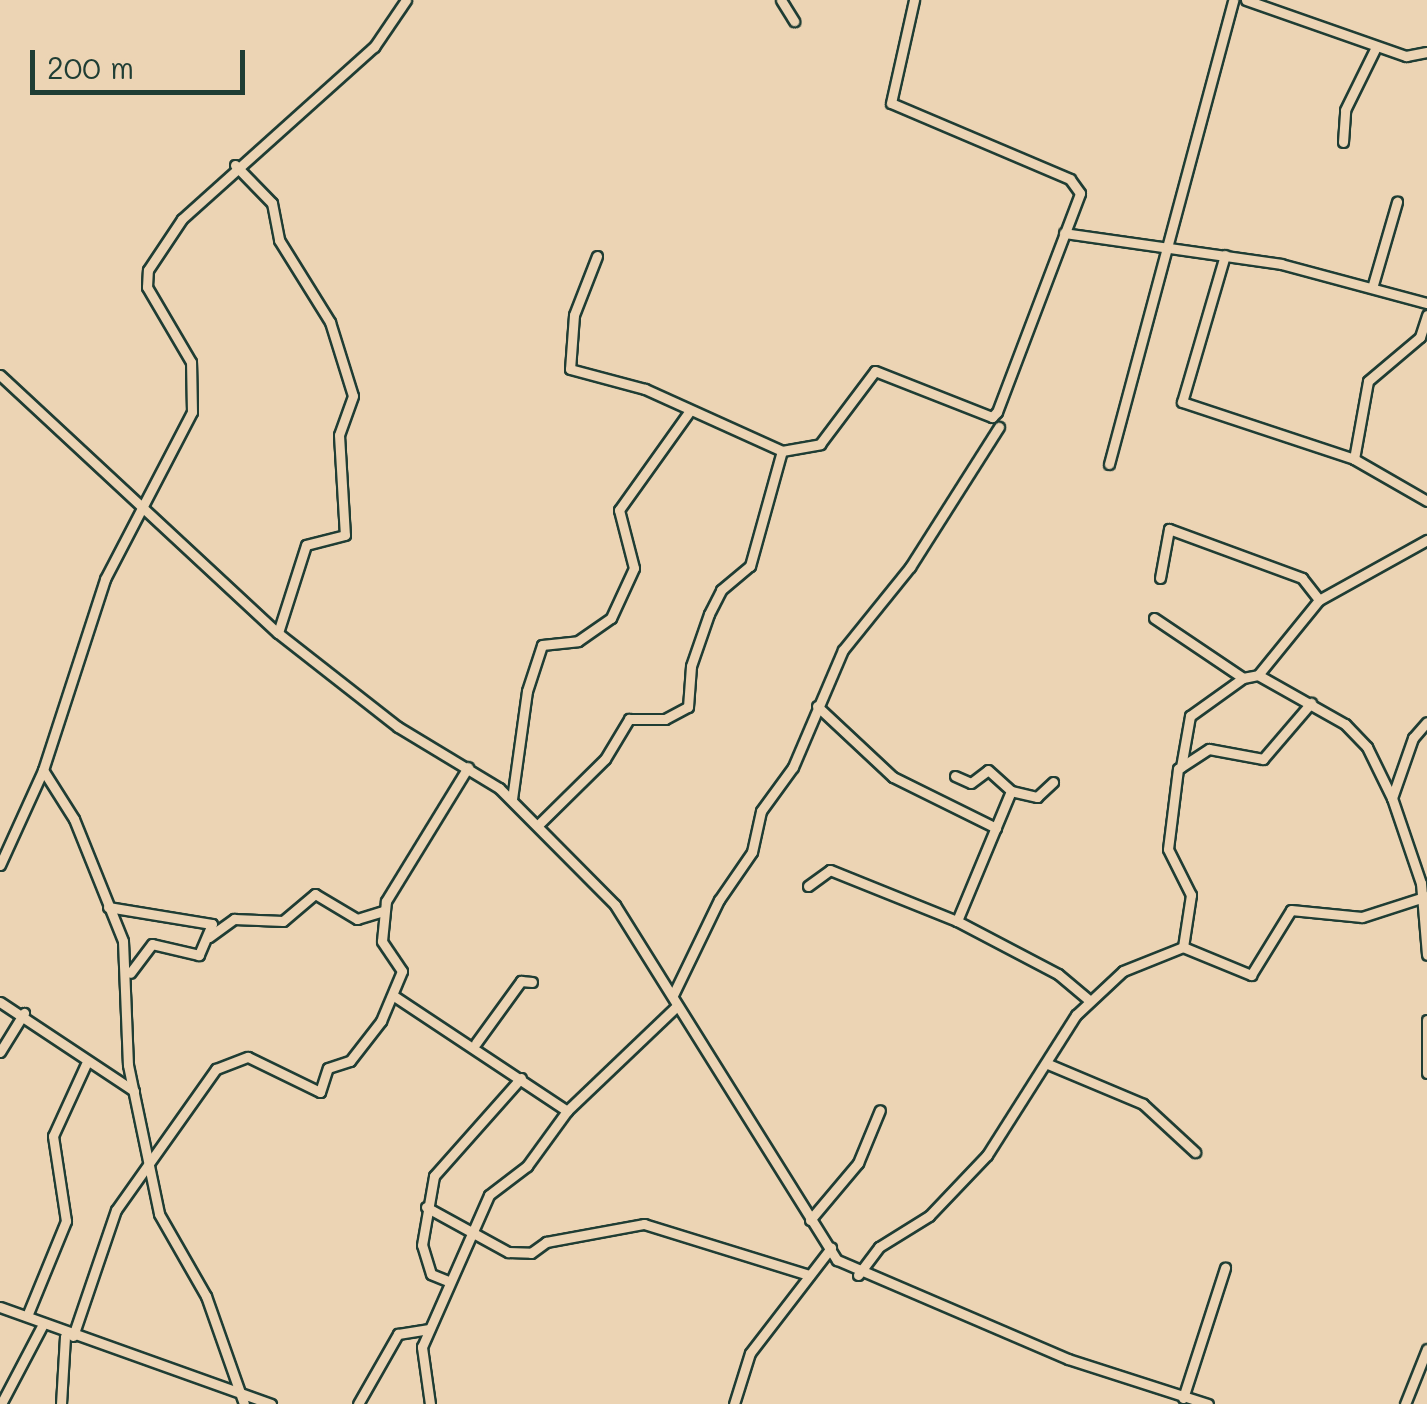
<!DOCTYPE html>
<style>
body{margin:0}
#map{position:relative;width:1427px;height:1404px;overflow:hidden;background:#ecd4b4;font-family:Mali,sans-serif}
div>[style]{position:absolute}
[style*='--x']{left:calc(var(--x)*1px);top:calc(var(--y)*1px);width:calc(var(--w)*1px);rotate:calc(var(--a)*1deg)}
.roads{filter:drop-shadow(2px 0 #1f3d34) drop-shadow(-2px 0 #1f3d34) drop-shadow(0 2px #1f3d34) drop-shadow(0 -2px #1f3d34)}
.minor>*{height:9px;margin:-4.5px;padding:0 4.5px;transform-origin:4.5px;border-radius:4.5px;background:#ecd4b4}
span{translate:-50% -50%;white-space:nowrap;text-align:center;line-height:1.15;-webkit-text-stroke:8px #ecd4b4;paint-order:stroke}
.scale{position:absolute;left:30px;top:50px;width:215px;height:45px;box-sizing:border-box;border:5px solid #1f3d34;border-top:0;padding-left:12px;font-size:30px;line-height:35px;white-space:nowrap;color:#1f3d34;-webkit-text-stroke:8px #ecd4b4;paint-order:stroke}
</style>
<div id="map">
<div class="roads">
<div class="minor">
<i style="--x:781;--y:0;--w:25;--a:58"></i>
<i style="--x:1246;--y:0;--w:170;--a:19.3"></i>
<i style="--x:1406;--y:56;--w:21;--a:-11"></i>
<i style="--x:1343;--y:142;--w:32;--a:-86"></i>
<i style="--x:1345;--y:110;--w:70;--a:-63.8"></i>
<i style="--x:235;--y:165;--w:53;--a:45.8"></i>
<i style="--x:272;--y:203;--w:38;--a:79"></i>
<i style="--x:279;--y:240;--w:97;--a:58.1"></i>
<i style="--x:330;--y:322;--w:77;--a:72.7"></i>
<i style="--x:353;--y:396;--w:41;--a:109.7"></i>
<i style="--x:339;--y:435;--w:100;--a:86.6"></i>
<i style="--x:345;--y:535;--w:40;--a:165.6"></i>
<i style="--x:306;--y:545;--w:92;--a:107.7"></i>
<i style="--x:1064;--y:233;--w:219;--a:8.1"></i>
<i style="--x:1281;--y:264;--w:151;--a:15"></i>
<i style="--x:1225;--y:255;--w:153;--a:106.3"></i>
<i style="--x:1182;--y:402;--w:181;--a:18.3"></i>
<i style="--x:1354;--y:459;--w:84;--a:29.9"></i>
<i style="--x:597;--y:256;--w:63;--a:111.3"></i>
<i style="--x:574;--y:315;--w:54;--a:94.2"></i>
<i style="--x:570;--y:369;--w:78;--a:14.9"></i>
<i style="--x:645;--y:389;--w:150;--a:24.3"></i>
<i style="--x:1372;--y:288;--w:90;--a:-73.8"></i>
<i style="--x:0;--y:375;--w:379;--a:42.9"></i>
<i style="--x:278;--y:633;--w:152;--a:38.1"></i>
<i style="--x:398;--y:727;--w:118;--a:31.1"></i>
<i style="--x:499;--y:788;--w:165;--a:45.2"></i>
<i style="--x:615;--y:905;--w:419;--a:58"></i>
<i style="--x:837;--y:1260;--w:251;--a:23.2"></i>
<i style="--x:1068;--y:1359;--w:147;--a:17.8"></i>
<i style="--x:1354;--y:459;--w:79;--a:-79.8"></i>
<i style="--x:1368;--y:381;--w:68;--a:-40.2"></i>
<i style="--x:1420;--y:337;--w:23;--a:-72"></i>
<i style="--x:1109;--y:464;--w:480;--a:-75"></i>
<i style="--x:1160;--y:578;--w:50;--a:-79.6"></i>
<i style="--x:1169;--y:529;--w:142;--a:20.2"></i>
<i style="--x:1302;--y:578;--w:28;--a:52"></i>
<i style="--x:1154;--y:618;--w:107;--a:34"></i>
<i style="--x:1258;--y:675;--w:97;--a:-50.9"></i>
<i style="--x:1319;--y:600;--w:124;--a:-29.1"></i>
<i style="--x:817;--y:706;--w:104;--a:43.1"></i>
<i style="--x:893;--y:777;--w:115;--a:26.3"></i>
<i style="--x:1181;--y:767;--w:52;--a:-80"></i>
<i style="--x:1190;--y:716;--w:65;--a:-35.6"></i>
<i style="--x:1243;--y:678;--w:15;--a:-11"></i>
<i style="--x:1258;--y:675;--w:100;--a:29.4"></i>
<i style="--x:1345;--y:724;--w:32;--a:46"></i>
<i style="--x:1367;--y:747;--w:57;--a:63.9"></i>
<i style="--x:1392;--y:798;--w:90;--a:71.2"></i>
<i style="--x:1421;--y:883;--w:72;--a:85.2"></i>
<i style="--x:43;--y:770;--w:58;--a:57.7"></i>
<i style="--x:74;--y:819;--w:131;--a:68.1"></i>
<i style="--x:123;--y:941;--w:124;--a:87.7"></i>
<i style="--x:128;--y:1065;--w:152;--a:78.2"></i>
<i style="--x:159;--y:1214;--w:95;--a:60.2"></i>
<i style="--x:206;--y:1296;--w:114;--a:70.6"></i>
<i style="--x:955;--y:776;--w:17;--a:24"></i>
<i style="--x:971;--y:783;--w:21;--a:-37"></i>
<i style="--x:988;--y:770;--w:31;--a:42"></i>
<i style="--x:1011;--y:791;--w:141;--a:112.6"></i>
<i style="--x:957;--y:921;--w:114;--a:27.7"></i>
<i style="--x:1058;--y:974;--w:40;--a:40"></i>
<i style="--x:1011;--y:791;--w:27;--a:13"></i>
<i style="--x:1037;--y:797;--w:22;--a:-43"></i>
<i style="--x:1392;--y:798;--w:64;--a:-70.7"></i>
<i style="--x:1413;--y:738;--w:21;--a:-49"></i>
<i style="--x:512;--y:799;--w:109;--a:-82.1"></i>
<i style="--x:527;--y:691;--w:48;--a:-71.9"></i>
<i style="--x:542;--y:645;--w:36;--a:-6"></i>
<i style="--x:578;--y:641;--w:40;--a:-34.9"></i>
<i style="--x:611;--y:618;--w:55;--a:-65.3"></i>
<i style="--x:634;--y:568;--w:60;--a:-104.5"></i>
<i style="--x:619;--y:510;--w:120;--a:-54.5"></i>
<i style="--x:538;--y:825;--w:94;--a:-44.6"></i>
<i style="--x:605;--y:759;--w:47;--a:-59"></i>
<i style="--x:629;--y:719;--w:36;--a:0"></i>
<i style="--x:665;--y:719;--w:26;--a:-28"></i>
<i style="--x:688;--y:707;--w:41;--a:-85.8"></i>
<i style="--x:691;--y:666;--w:55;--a:-70.9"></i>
<i style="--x:709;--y:614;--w:27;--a:-63"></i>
<i style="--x:721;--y:590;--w:38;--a:-40"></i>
<i style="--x:750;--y:566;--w:119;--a:-74.5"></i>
<i style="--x:782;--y:451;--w:39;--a:-10"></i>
<i style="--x:820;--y:444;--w:91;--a:-53"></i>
<i style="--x:875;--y:371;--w:126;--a:21.5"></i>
<i style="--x:992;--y:417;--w:7;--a:-45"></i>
<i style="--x:997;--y:412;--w:234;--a:-69.2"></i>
<i style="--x:1080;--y:193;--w:17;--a:-126"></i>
<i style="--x:1070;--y:179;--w:194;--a:-157"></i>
<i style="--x:891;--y:103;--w:106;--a:-77.4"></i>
<i style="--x:0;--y:865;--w:104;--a:-65.6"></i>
<i style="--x:43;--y:770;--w:201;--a:-72"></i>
<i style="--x:105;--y:579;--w:188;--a:-62.5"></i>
<i style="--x:192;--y:412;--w:50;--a:-91.1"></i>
<i style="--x:191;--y:362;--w:87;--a:-120.4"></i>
<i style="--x:147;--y:287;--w:17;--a:-87"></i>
<i style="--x:148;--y:270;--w:61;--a:-56.3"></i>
<i style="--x:182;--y:219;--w:258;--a:-41.9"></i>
<i style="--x:374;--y:47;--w:57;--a:-55.8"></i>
<i style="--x:808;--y:886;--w:27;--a:-36"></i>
<i style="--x:830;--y:870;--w:137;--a:21.9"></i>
<i style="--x:108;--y:907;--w:105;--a:9.3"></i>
<i style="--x:212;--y:924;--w:34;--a:113"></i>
<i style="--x:199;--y:955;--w:48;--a:-166.8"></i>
<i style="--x:152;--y:944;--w:36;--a:127"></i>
<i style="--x:209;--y:937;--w:31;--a:-36"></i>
<i style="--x:234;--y:919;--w:49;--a:2.3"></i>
<i style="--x:283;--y:921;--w:42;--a:-40.2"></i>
<i style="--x:315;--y:894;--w:49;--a:30.8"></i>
<i style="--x:357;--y:919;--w:27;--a:-17"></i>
<i style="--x:1183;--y:947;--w:53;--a:-81.3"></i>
<i style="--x:1191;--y:895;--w:51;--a:-116.6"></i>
<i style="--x:1168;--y:849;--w:81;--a:-82.9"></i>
<i style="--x:1178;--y:769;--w:37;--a:-33"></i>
<i style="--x:1209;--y:749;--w:55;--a:10.5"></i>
<i style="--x:1263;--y:759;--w:74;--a:-49.4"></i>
<i style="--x:673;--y:995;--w:106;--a:-64.2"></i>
<i style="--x:719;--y:900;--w:58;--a:-55.5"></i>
<i style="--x:752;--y:852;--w:42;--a:-77.6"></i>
<i style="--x:761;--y:811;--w:54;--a:-54"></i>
<i style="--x:793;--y:767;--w:127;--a:-66.9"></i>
<i style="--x:843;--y:650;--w:107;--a:-51.1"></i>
<i style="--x:910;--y:567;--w:166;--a:-57.6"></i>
<i style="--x:394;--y:996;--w:208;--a:33.6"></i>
<i style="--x:0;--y:1002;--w:161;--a:33.6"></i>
<i style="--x:1427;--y:1020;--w:53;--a:90"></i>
<i style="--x:476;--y:1043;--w:77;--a:-54"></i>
<i style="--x:521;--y:981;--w:11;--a:5"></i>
<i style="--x:0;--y:1052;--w:46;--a:-58.4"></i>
<i style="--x:1048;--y:1064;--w:103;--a:22.8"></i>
<i style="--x:1143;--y:1104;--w:71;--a:42.7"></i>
<i style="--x:426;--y:1207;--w:94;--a:28.8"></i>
<i style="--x:508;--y:1252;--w:23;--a:2"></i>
<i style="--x:531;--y:1253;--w:19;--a:-36"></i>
<i style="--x:546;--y:1242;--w:100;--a:-10.4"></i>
<i style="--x:644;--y:1224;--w:173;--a:17.2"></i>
<i style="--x:810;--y:1220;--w:75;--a:-49.9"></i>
<i style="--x:858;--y:1163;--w:57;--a:-67.5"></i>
<i style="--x:858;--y:1275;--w:35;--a:-53"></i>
<i style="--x:879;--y:1247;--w:59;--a:-31.8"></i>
<i style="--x:929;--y:1216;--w:84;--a:-46.4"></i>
<i style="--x:987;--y:1155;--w:166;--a:-57.6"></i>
<i style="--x:1076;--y:1015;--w:64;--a:-43.1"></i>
<i style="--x:1123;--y:971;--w:65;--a:-21.8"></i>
<i style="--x:1183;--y:947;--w:74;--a:22.4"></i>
<i style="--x:1251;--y:975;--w:76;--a:-58.4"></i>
<i style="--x:1291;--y:910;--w:71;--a:5.6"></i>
<i style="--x:1362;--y:917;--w:68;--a:-17.9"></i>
<i style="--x:448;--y:1281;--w:18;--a:-158"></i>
<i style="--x:431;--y:1274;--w:30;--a:-107"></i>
<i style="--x:422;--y:1245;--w:70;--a:-80.1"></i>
<i style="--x:434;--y:1176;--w:131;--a:-48.4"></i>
<i style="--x:0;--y:1307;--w:288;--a:19.7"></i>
<i style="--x:27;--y:1316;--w:103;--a:-67.7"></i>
<i style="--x:66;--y:1221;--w:86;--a:-98.7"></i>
<i style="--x:53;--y:1136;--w:79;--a:-65.4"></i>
<i style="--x:73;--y:1336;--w:133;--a:-71.2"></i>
<i style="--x:116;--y:1210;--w:173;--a:-54.7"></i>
<i style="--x:216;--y:1069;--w:34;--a:-21"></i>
<i style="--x:248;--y:1057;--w:80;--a:25.9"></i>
<i style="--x:320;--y:1092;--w:25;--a:-72"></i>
<i style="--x:328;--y:1068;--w:23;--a:-18"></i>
<i style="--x:350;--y:1061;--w:51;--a:-52.2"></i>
<i style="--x:381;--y:1021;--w:54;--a:-67.2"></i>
<i style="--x:402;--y:971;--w:36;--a:-124"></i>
<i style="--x:382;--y:941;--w:40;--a:-84.3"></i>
<i style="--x:386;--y:901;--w:157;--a:-58.5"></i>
<i style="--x:1183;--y:1398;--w:137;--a:-72.1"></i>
<i style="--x:1;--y:1404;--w:90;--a:-62.3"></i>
<i style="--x:61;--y:1404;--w:68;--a:-86.6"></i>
<i style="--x:358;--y:1404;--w:81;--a:-60.3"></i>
<i style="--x:398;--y:1334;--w:30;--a:-9"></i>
<i style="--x:430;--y:1404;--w:58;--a:-98"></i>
<i style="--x:422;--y:1347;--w:166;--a:-66.2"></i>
<i style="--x:489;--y:1195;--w:48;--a:-37.3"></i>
<i style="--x:527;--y:1166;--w:68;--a:-54"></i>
<i style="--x:567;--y:1111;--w:152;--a:-43.7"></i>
<i style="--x:734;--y:1404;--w:53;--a:-72.6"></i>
<i style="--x:750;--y:1353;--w:133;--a:-52.4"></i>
<i style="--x:1405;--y:1404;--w:59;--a:-68.2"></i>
</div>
</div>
<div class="scale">200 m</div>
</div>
